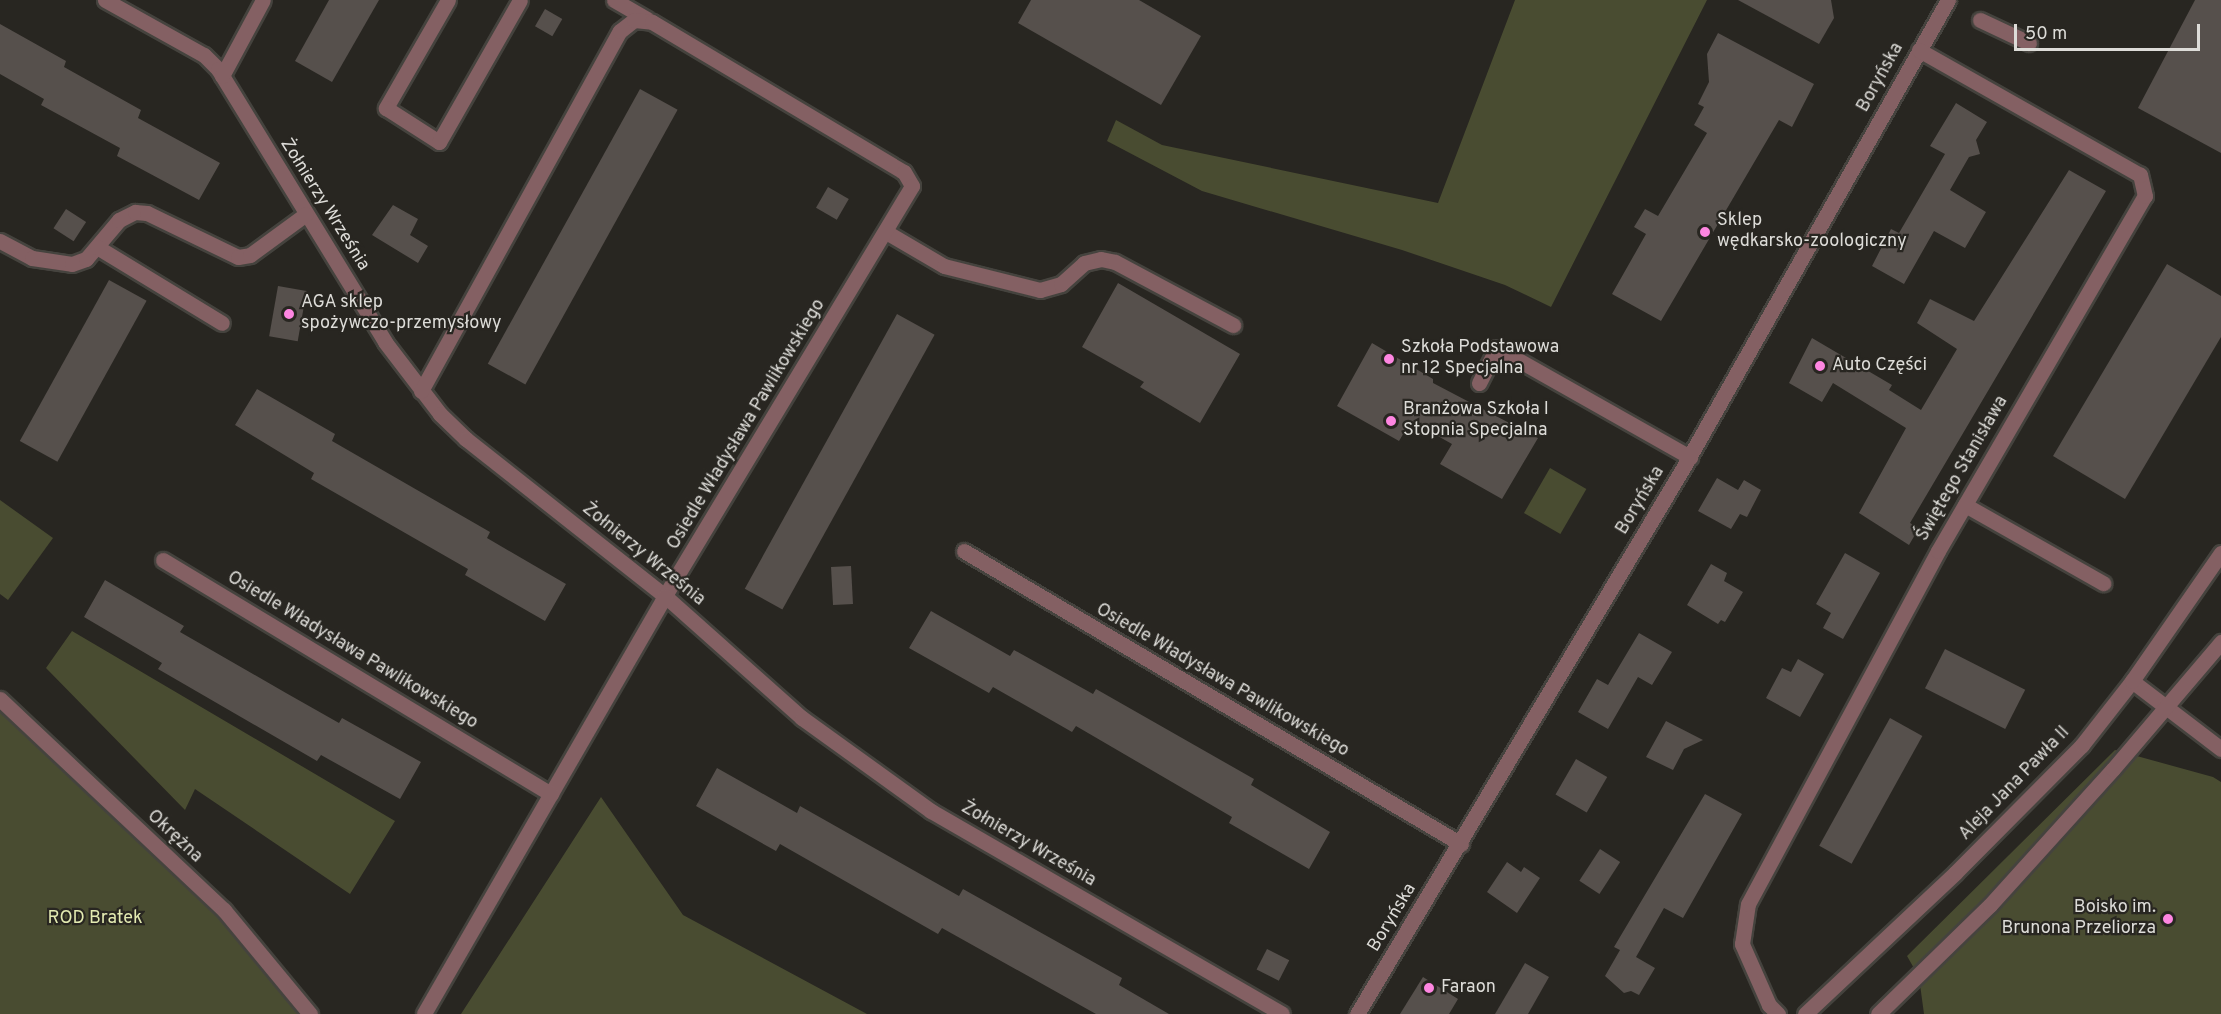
<!DOCTYPE html>
<meta charset="utf-8">
<style>
body{margin:0}
#map{position:relative;width:2221px;height:1014px;overflow:hidden;background:#282621;font-family:Overpass,sans-serif}
div>[style]{position:absolute}
[style*='--x']{left:calc(var(--x)*1px);top:calc(var(--y)*1px);width:calc(var(--w)*1px);rotate:calc(var(--a)*1deg)}
.green>*{inset:0;background:#494c31;transform-origin:0 0}
.building>*{inset:0;background:#56504c;transform-origin:0 0}
.roads{filter:drop-shadow(2px 0 #45433e) drop-shadow(-2px 0 #45433e) drop-shadow(0 2px #45433e) drop-shadow(0 -2px #45433e)}
.minor>*{height:15px;margin:-7.5px;padding:0 7.5px;transform-origin:7.5px;border-radius:7.5px;background:#846063}
.dots>*{width:16px;height:16px;translate:-50% -50%;box-sizing:border-box;border:3px solid #282621;border-radius:50%}
span{translate:-50% -50%;white-space:nowrap;text-align:center;line-height:1.15;-webkit-text-stroke:4.5px #282621;paint-order:stroke}
.street-label{font-size:18px;color:#dddcd8}
.poi-label{font-size:18px;color:#dddcd8}
.left{translate:0 -50%;text-align:left}
.right{translate:-100% -50%;text-align:right}
.park-label{font-size:18px;color:#e3eab1}
.scale{position:absolute;left:2014px;top:24px;width:186px;height:27px;box-sizing:border-box;border:3px solid #dddcd8;border-top:0;padding-left:8px;font-size:18px;line-height:21px;white-space:nowrap;color:#dddcd8;-webkit-text-stroke:4px #282621;paint-order:stroke}
</style>
<div id="map">
<div class="green">
<i style="clip-path:polygon(1515px 0,1707px 0,1551px 307px,1505px 285px,1402px 250px,1202px 191px,1107px 141px,1116px 120px,1162px 145px,1438px 203px)"></i>
<i style="left:1550px;top:468px;width:42px;height:52px;rotate:30deg"></i>
<i style="clip-path:polygon(0 500px,53px 538px,8px 600px,0 594px)"></i>
<i style="clip-path:polygon(72px 631px,395px 821px,350px 894px,195px 789px,185px 810px,46px 668px)"></i>
<i style="clip-path:polygon(0 699px,224px 910px,310px 1014px,0 1014px)"></i>
<i style="clip-path:polygon(2115px 750px,2213px 777px,2221px 782px,2221px 1014px,1924px 1014px,1919px 977px,1907px 956px)"></i>
<i style="clip-path:polygon(601px 797px,683px 915px,867px 1014px,461px 1014px)"></i>
</div>
<div class="building">
<i style="clip-path:polygon(329px 0,379px 0,332px 82px,295px 61px)"></i>
<i style="clip-path:polygon(1031px 0,1139px 0,1201px 36px,1161px 105px,1018px 23px)"></i>
<i style="clip-path:polygon(1738px 0,1831px 0,1834px 18px,1819px 44px)"></i>
<i style="clip-path:polygon(2195px 0,2221px 0,2221px 153px,2138px 108px)"></i>
<i style="left:545px;top:9px;width:20px;height:20px;rotate:30deg"></i>
<i style="clip-path:polygon(0 24px,66px 61px,64px 67px,141px 110px,138px 118px,220px 163px,199px 200px,117px 156px,120px 148px,41px 105px,44px 99px,0 74px)"></i>
<i style="clip-path:polygon(1718px 33px,1814px 84px,1792px 127px,1779px 120px,1661px 321px,1612px 294px,1646px 234px,1634px 227px,1645px 209px,1658px 216px,1707px 133px,1694px 125px,1704px 107px,1698px 104px,1709px 82px,1707px 54px)"></i>
<i style="left:640px;top:89px;width:43px;height:314px;rotate:29deg"></i>
<i style="clip-path:polygon(1956px 103px,1987px 122px,1976px 140px,1980px 154px,1969px 157px,1950px 190px,1986px 212px,1965px 248px,1934px 231px,1904px 284px,1872px 266px,1891px 229px,1899px 233px,1945px 154px,1930px 146px)"></i>
<i style="clip-path:polygon(2069px 170px,2106px 191px,1910px 523px,1919px 528px,1909px 545px,1859px 513px,1906px 428px,1833px 383px,1822px 402px,1789px 383px,1812px 338px,1892px 385px,1889px 390px,1921px 410px,1957px 349px,1917px 323px,1930px 299px,1974px 321px)"></i>
<i style="left:828px;top:187px;width:24px;height:24px;rotate:30deg"></i>
<i style="clip-path:polygon(393px 205px,418px 219px,410px 235px,428px 246px,418px 263px,372px 235px)"></i>
<i style="left:66px;top:209px;width:24px;height:23px;rotate:33deg"></i>
<i style="clip-path:polygon(2167px 264px,2221px 296px,2221px 337px,2125px 499px,2053px 456px)"></i>
<i style="left:109px;top:280px;width:43px;height:184px;rotate:29deg"></i>
<i style="clip-path:polygon(1118px 283px,1240px 354px,1200px 423px,1140px 387px,1144px 382px,1082px 347px)"></i>
<i style="left:278px;top:286px;width:29px;height:51px;rotate:10deg"></i>
<i style="left:897px;top:314px;width:43px;height:314px;rotate:29deg"></i>
<i style="clip-path:polygon(1372px 343px,1433px 379px,1433px 383px,1538px 438px,1502px 499px,1440px 464px,1452px 444px,1411px 421px,1399px 441px,1337px 406px)"></i>
<i style="clip-path:polygon(257px 389px,335px 434px,332px 441px,490px 532px,487px 538px,566px 584px,545px 621px,465px 575px,468px 569px,311px 479px,314px 473px,235px 425px)"></i>
<i style="clip-path:polygon(1717px 478px,1738px 490px,1744px 480px,1761px 490px,1747px 517px,1740px 514px,1731px 529px,1698px 511px)"></i>
<i style="clip-path:polygon(1845px 553px,1880px 573px,1843px 639px,1823px 628px,1831px 613px,1816px 604px)"></i>
<i style="clip-path:polygon(1711px 564px,1727px 573px,1724px 581px,1743px 592px,1725px 622px,1721px 620px,1718px 624px,1687px 605px)"></i>
<i style="left:851px;top:566px;width:38px;height:20px;rotate:87deg"></i>
<i style="clip-path:polygon(105px 580px,184px 626px,180px 632px,286px 693px,339px 723px,342px 718px,421px 762px,400px 799px,321px 755px,317px 761px,158px 669px,162px 663px,84px 617px)"></i>
<i style="clip-path:polygon(931px 611px,1010px 656px,1014px 650px,1093px 694px,1096px 689px,1254px 779px,1251px 785px,1330px 832px,1309px 869px,1229px 823px,1232px 817px,1076px 726px,1072px 732px,993px 687px,989px 693px,909px 648px)"></i>
<i style="clip-path:polygon(1639px 633px,1672px 652px,1652px 685px,1638px 677px,1608px 729px,1578px 712px,1597px 679px,1608px 685px)"></i>
<i style="left:1945px;top:649px;width:90px;height:44px;rotate:27deg"></i>
<i style="clip-path:polygon(1798px 659px,1824px 674px,1800px 717px,1766px 698px,1782px 668px,1791px 672px)"></i>
<i style="left:1890px;top:718px;width:37px;height:146px;rotate:29deg"></i>
<i style="clip-path:polygon(1666px 721px,1703px 740px,1684px 749px,1673px 770px,1646px 757px)"></i>
<i style="left:1576px;top:759px;width:36px;height:41px;rotate:30deg"></i>
<i style="clip-path:polygon(717px 768px,797px 813px,800px 806px,959px 896px,963px 889px,1122px 978px,1119px 985px,1169px 1014px,1096px 1014px,942px 928px,938px 934px,780px 844px,776px 851px,696px 806px)"></i>
<i style="clip-path:polygon(1705px 794px,1742px 814px,1683px 918px,1664px 908px,1636px 957px,1655px 968px,1639px 995px,1631px 991px,1624px 993px,1605px 976px,1620px 950px,1614px 947px)"></i>
<i style="left:1600px;top:849px;width:24px;height:38px;rotate:33deg"></i>
<i style="clip-path:polygon(1507px 862px,1521px 872px,1524px 867px,1540px 878px,1517px 913px,1487px 892px)"></i>
<i style="left:1267px;top:949px;width:25px;height:23px;rotate:27deg"></i>
<i style="clip-path:polygon(1525px 963px,1549px 977px,1528px 1014px,1495px 1014px)"></i>
<i style="clip-path:polygon(1423px 977px,1458px 999px,1449px 1014px,1400px 1014px)"></i>
</div>
<div class="roads">
<div class="minor">
<i style="--x:105;--y:0;--w:113;--a:29.1"></i>
<i style="--x:204;--y:55;--w:20;--a:45"></i>
<i style="--x:218;--y:69;--w:320;--a:58.5"></i>
<i style="--x:385;--y:342;--w:91;--a:52.6"></i>
<i style="--x:440;--y:414;--w:36;--a:44"></i>
<i style="--x:466;--y:439;--w:253;--a:38.3"></i>
<i style="--x:665;--y:596;--w:183;--a:41.7"></i>
<i style="--x:802;--y:718;--w:159;--a:35.8"></i>
<i style="--x:931;--y:811;--w:405;--a:30"></i>
<i style="--x:448;--y:0;--w:125;--a:119.9"></i>
<i style="--x:386;--y:108;--w:63;--a:32.7"></i>
<i style="--x:439;--y:142;--w:163;--a:-60.3"></i>
<i style="--x:614;--y:0;--w:38;--a:30"></i>
<i style="--x:1980;--y:20;--w:54;--a:25.1"></i>
<i style="--x:222;--y:76;--w:86;--a:-61.7"></i>
<i style="--x:886;--y:232;--w:67;--a:30.4"></i>
<i style="--x:944;--y:266;--w:99;--a:14"></i>
<i style="--x:1040;--y:290;--w:22;--a:-16"></i>
<i style="--x:1061;--y:284;--w:31;--a:-42"></i>
<i style="--x:1084;--y:263;--w:17;--a:-13"></i>
<i style="--x:1101;--y:259;--w:14;--a:12"></i>
<i style="--x:1115;--y:262;--w:134;--a:28.1"></i>
<i style="--x:0;--y:241;--w:36;--a:28"></i>
<i style="--x:32;--y:258;--w:40;--a:8.5"></i>
<i style="--x:72;--y:264;--w:15;--a:-20"></i>
<i style="--x:86;--y:259;--w:51;--a:-49.8"></i>
<i style="--x:119;--y:220;--w:18;--a:-27"></i>
<i style="--x:135;--y:212;--w:12;--a:5"></i>
<i style="--x:147;--y:213;--w:101;--a:25.8"></i>
<i style="--x:238;--y:257;--w:12;--a:-9"></i>
<i style="--x:250;--y:255;--w:69;--a:-36.2"></i>
<i style="--x:97;--y:247;--w:146;--a:31.3"></i>
<i style="--x:1479;--y:383;--w:39;--a:-63"></i>
<i style="--x:1497;--y:348;--w:222;--a:29.5"></i>
<i style="--x:421;--y:391;--w:411;--a:-61.1"></i>
<i style="--x:620;--y:31;--w:18;--a:-38"></i>
<i style="--x:634;--y:20;--w:18;--a:6"></i>
<i style="--x:652;--y:22;--w:293;--a:30.8"></i>
<i style="--x:904;--y:172;--w:16;--a:60"></i>
<i style="--x:912;--y:186;--w:479;--a:121.1"></i>
<i style="--x:665;--y:596;--w:482;--a:120"></i>
<i style="--x:1965;--y:505;--w:159;--a:29.5"></i>
<i style="--x:964;--y:551;--w:577;--a:30.52"></i>
<i style="--x:163;--y:560;--w:453;--a:31.1"></i>
<i style="--x:2132;--y:681;--w:112;--a:37.4"></i>
<i style="--x:0;--y:699;--w:308;--a:43.3"></i>
<i style="--x:224;--y:910;--w:135;--a:50.4"></i>
<i style="--x:1357;--y:1014;--w:636;--a:-59.16"></i>
<i style="--x:1683;--y:468;--w:538;--a:-60.48"></i>
<i style="--x:1778;--y:1014;--w:13;--a:-135"></i>
<i style="--x:1769;--y:1005;--w:67;--a:-113.9"></i>
<i style="--x:1742;--y:944;--w:40;--a:-81.5"></i>
<i style="--x:1748;--y:904;--w:401;--a:-61.7"></i>
<i style="--x:1938;--y:551;--w:411;--a:-59.8"></i>
<i style="--x:2145;--y:196;--w:22;--a:-103"></i>
<i style="--x:2140;--y:175;--w:254;--a:-150.5"></i>
<i style="--x:1805;--y:1014;--w:206;--a:-43.2"></i>
<i style="--x:1955;--y:873;--w:180;--a:-45.2"></i>
<i style="--x:2082;--y:745;--w:81;--a:-52"></i>
<i style="--x:2132;--y:681;--w:156;--a:-55.2"></i>
<i style="--x:1878;--y:1014;--w:156;--a:-44.2"></i>
<i style="--x:1990;--y:905;--w:183;--a:-47.9"></i>
<i style="--x:2113;--y:769;--w:167;--a:-49.6"></i>
</div>
</div>
<div class="dots">
<i style="left:1705px;top:232px;background:#fe86e1"></i>
<i style="left:289px;top:314px;background:#fe86e1"></i>
<i style="left:1389px;top:359px;background:#fe86e1"></i>
<i style="left:1820px;top:366px;background:#fe86e1"></i>
<i style="left:1391px;top:421px;background:#fe86e1"></i>
<i style="left:2168px;top:919px;background:#fe86e1"></i>
<i style="left:1429px;top:988px;background:#fe86e1"></i>
</div>
<div class="street-label">
<span style="left:1881px;top:78px;rotate:-61deg">Boryńska</span>
<span style="left:324px;top:205px;rotate:58deg">Żołnierzy Września</span>
<span style="left:747px;top:425px;rotate:-59deg">Osiedle Władysława Pawlikowskiego</span>
<span style="left:1963px;top:469px;rotate:-60deg">Świętego Stanisława</span>
<span style="left:1641px;top:501px;rotate:-59deg">Boryńska</span>
<span style="left:643px;top:555px;rotate:39deg">Żołnierzy Września</span>
<span style="left:352px;top:651px;rotate:31deg">Osiedle Władysława Pawlikowskiego</span>
<span style="left:1222px;top:681px;rotate:30deg">Osiedle Władysława Pawlikowskiego</span>
<span style="left:2015px;top:784px;rotate:-46deg">Aleja Jana Pawła II</span>
<span style="left:174px;top:837px;rotate:43deg">Okrężna</span>
<span style="left:1028px;top:845px;rotate:30deg">Żołnierzy Września</span>
<span style="left:1393px;top:918px;rotate:-59deg">Boryńska</span>
</div>
<div class="poi-label">
<span class="left" style="left:1717px;top:232px">Sklep<br>wędkarsko-zoologiczny</span>
<span class="left" style="left:301px;top:314px">AGA sklep<br>spożywczo-przemysłowy</span>
<span class="left" style="left:1401px;top:359px">Szkoła Podstawowa<br>nr 12 Specjalna</span>
<span class="left" style="left:1832px;top:366px">Auto Części</span>
<span class="left" style="left:1403px;top:421px">Branżowa Szkoła I<br>Stopnia Specjalna</span>
<span class="right" style="left:2156px;top:919px">Boisko im.<br>Brunona Przeliorza</span>
<span class="left" style="left:1441px;top:988px">Faraon</span>
</div>
<div class="park-label">
<span style="left:95px;top:919px">ROD Bratek</span>
</div>
<div class="scale">50 m</div>
</div>
